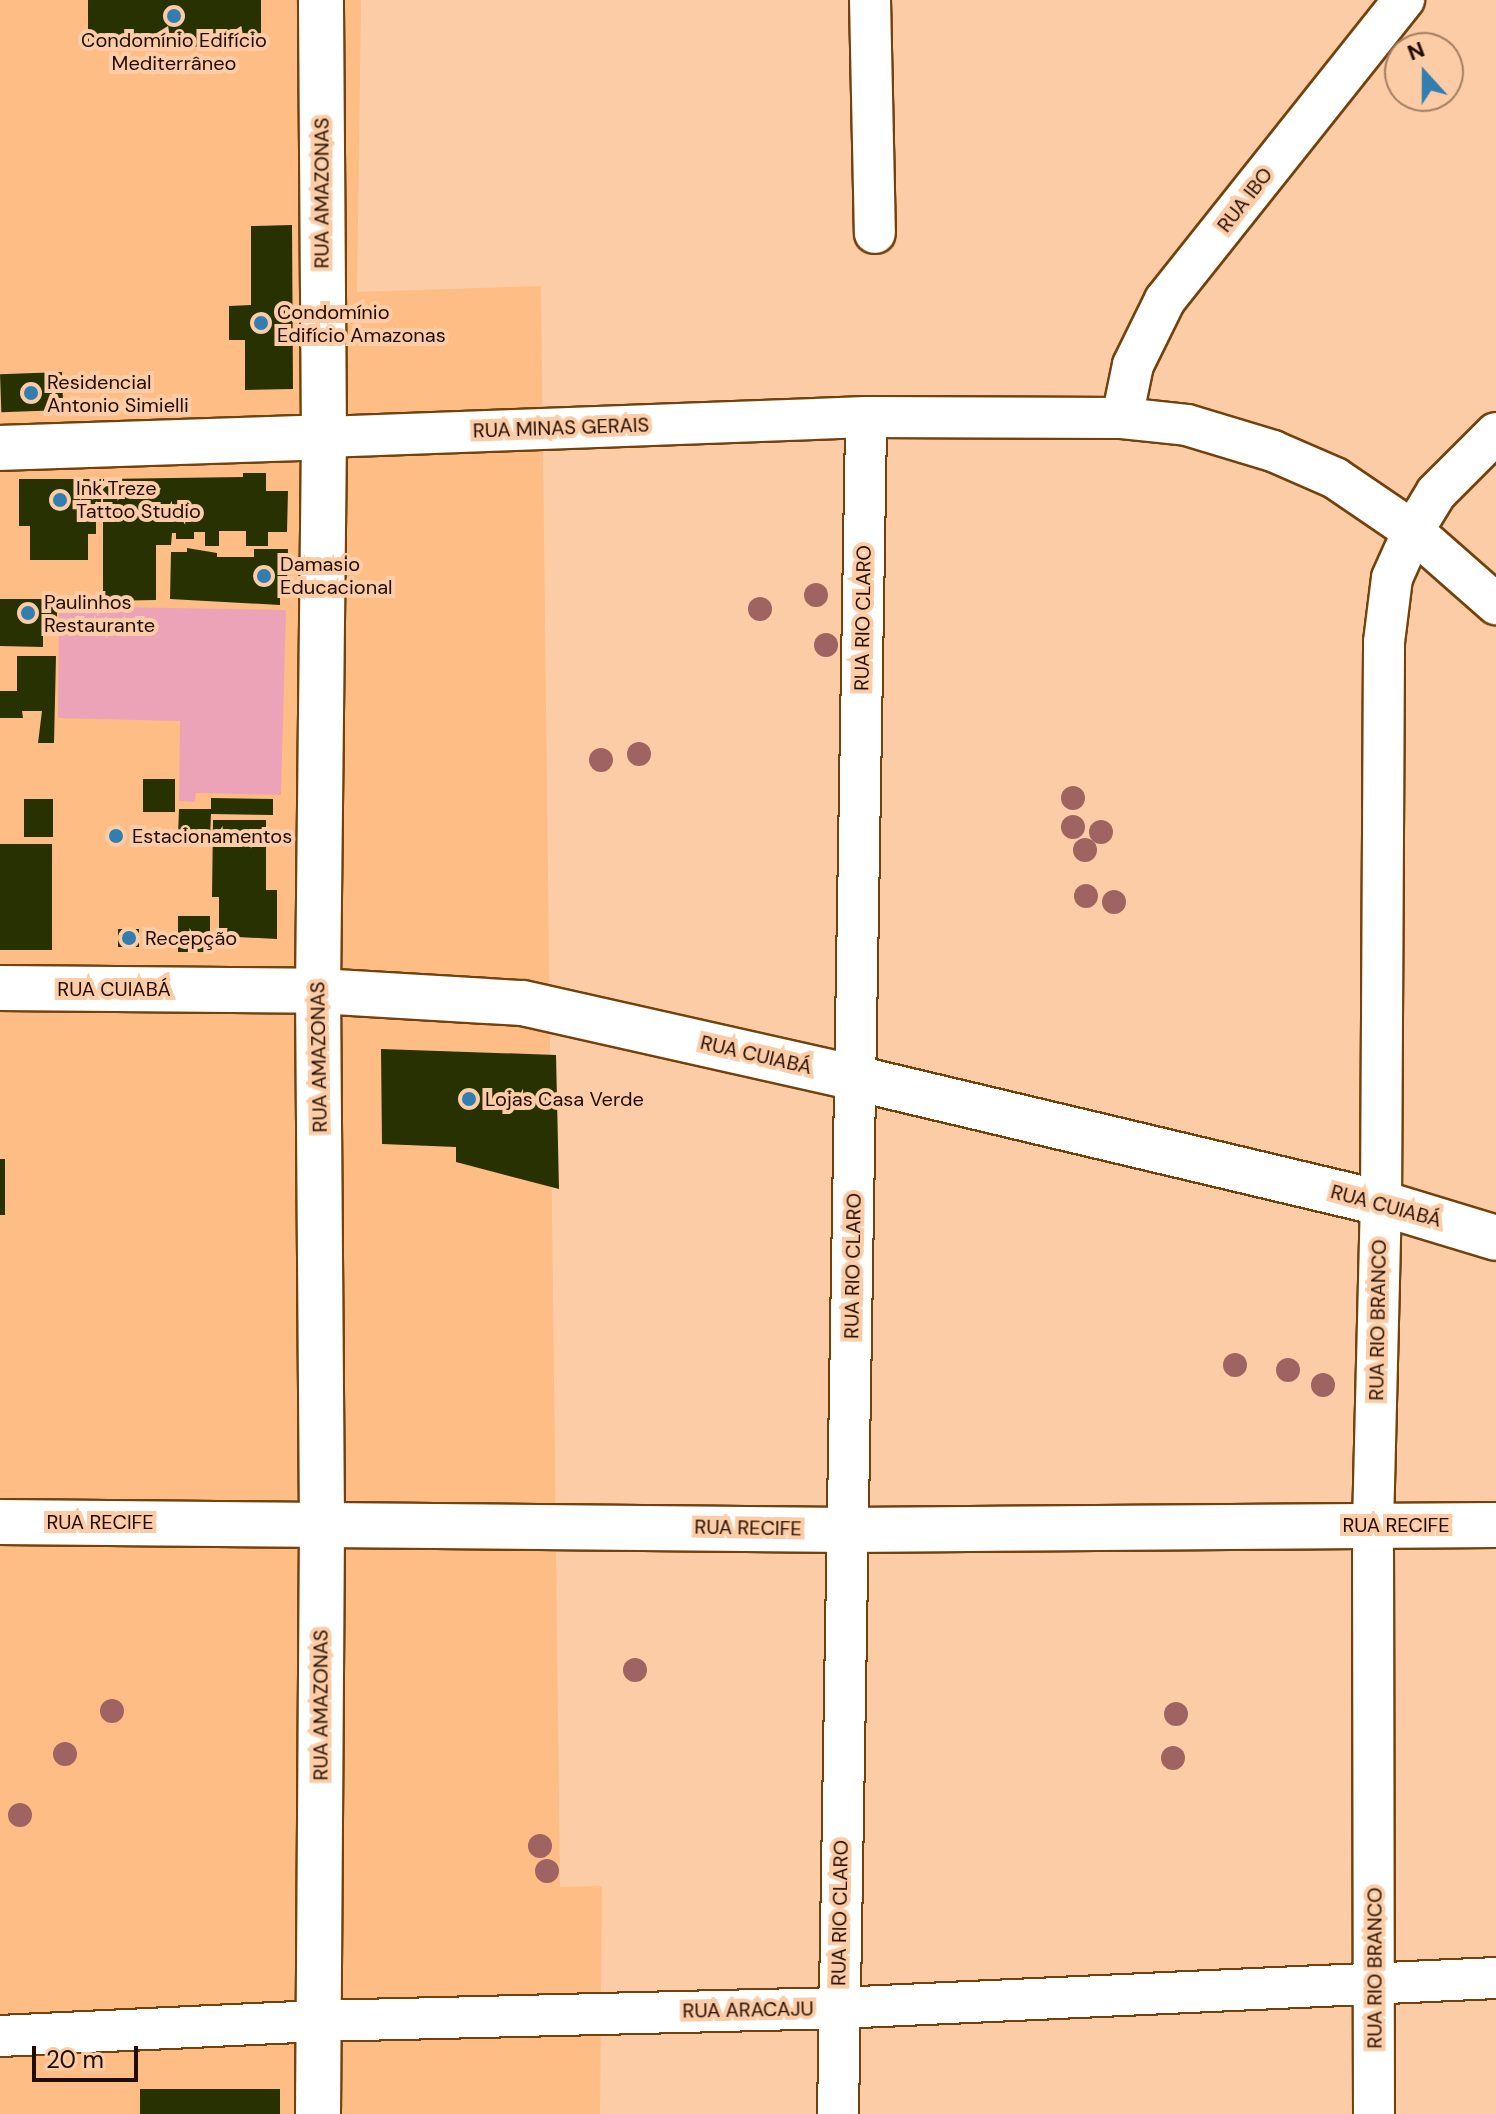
<!DOCTYPE html>
<meta charset="utf-8">
<style>
body{margin:0}
#map{position:relative;width:1496px;height:2114px;overflow:hidden;background:#fbcca5;font-family:"DM Sans",sans-serif}
div>[style]{position:absolute}
[style*='--x']{left:calc(var(--x)*1px);top:calc(var(--y)*1px);width:calc(var(--w)*1px);rotate:calc(var(--a)*1deg)}
.built>*{inset:0;background:#fdbd85}
.green>*{inset:0;background:#eca3b7}
.building>*{inset:0;background:#273200;transform-origin:0 0}
.roads{filter:drop-shadow(2px 0 #73420c) drop-shadow(-2px 0 #73420c) drop-shadow(0 2px #73420c) drop-shadow(0 -2px #73420c)}
.street>*{height:40px;margin:-20px;padding:0 20px;transform-origin:20px;border-radius:20px;background:#fff}
.secondary>*{height:44px;margin:-22px;padding:0 22px;transform-origin:22px;border-radius:22px;background:#fff}
.trees>*{width:24px;height:24px;margin:-12px;border-radius:50%;background:#9f6461}
.dots>*{width:22px;height:22px;translate:-50% -50%;box-sizing:border-box;border:4px solid #fbcca5;border-radius:50%}
span{translate:-50% -50%;white-space:nowrap;text-align:center;line-height:1.15;-webkit-text-stroke:8px #fbcca5;paint-order:stroke}
.poi-label{font-size:20px;color:#200c00}
.left{translate:0 -50%;text-align:left}
.street-label{font-size:20px;color:#200c00}
.north{position:absolute;left:1384px;top:32px;width:80px;height:80px;box-sizing:border-box;background:#fbcca5;border:2px solid #a37f63;border-radius:50%;rotate:339deg;font-size:22px;font-weight:700;line-height:32px;text-align:center;color:#200c00}
.north::after{content:'';display:block;margin:auto;width:28px;height:36px;background:#327eb1;clip-path:polygon(50% 0,100% 100%,50% 72%,0 100%)}
.scale{position:absolute;left:32px;top:2046px;width:106px;height:36px;box-sizing:border-box;border:4px solid #200c00;border-top:0;padding-left:10px;font-size:24px;line-height:28px;white-space:nowrap;color:#200c00;-webkit-text-stroke:6px #fbcca5;paint-order:stroke}
</style>
<div id="map">
<div class="built">
<i style="clip-path:polygon(0 0,361px 0,357px 292px,541px 286px,560px 1887px,602px 1886px,600px 2114px,0 2114px)"></i>
</div>
<div class="green">
<i style="clip-path:polygon(59px 606px,286px 610px,281px 795px,196px 793px,195px 802px,179px 801px,180px 721px,58px 718px)"></i>
</div>
<div class="building">
<i style="clip-path:polygon(88px 0,261px 0,261px 46px,181px 47px,180px 33px,167px 33px,166px 46px,88px 47px)"></i>
<i style="clip-path:polygon(292px 225px,293px 389px,245px 390px,245px 340px,229px 340px,229px 306px,251px 305px,251px 226px)"></i>
<i style="left:62px;top:372px;width:38px;height:62px;rotate:88deg"></i>
<i style="clip-path:polygon(243px 473px,266px 473px,266px 491px,288px 491px,287px 532px,268px 532px,268px 546px,246px 546px,246px 531px,219px 531px,219px 546px,205px 546px,205px 532px,194px 532px,194px 539px,176px 539px,176px 533px,172px 533px,171px 545px,156px 545px,156px 600px,103px 601px,103px 479px,243px 477px)"></i>
<i style="clip-path:polygon(19px 479px,101px 479px,101px 521px,96px 521px,96px 534px,88px 534px,88px 560px,30px 560px,30px 526px,19px 526px)"></i>
<i style="clip-path:polygon(187px 548px,217px 553px,217px 557px,254px 557px,254px 549px,288px 549px,287px 582px,280px 581px,280px 605px,170px 599px,171px 552px,187px 552px)"></i>
<i style="clip-path:polygon(0 599px,57px 599px,57px 627px,43px 627px,43px 647px,0 646px)"></i>
<i style="clip-path:polygon(17px 656px,56px 656px,54px 743px,38px 743px,42px 711px,22px 711px,23px 718px,0 718px,0 691px,17px 691px)"></i>
<i style="left:143px;top:779px;width:32px;height:33px"></i>
<i style="clip-path:polygon(211px 798px,273px 799px,273px 815px,211px 814px,210px 836px,178px 836px,179px 809px,211px 809px)"></i>
<i style="left:24px;top:799px;width:29px;height:38px"></i>
<i style="clip-path:polygon(213px 820px,266px 820px,266px 890px,277px 890px,277px 939px,219px 936px,219px 897px,212px 897px)"></i>
<i style="left:0;top:844px;width:52px;height:106px"></i>
<i style="left:178px;top:916px;width:32px;height:36px"></i>
<i style="left:118px;top:929px;width:21px;height:18px"></i>
<i style="clip-path:polygon(381px 1049px,556px 1055px,559px 1189px,456px 1162px,456px 1147px,382px 1144px)"></i>
<i style="left:0;top:1159px;width:5px;height:56px"></i>
<i style="left:280px;top:2089px;width:25px;height:140px;rotate:90deg"></i>
</div>
<div class="roads">
<div class="street">
<i style="--x:870;--y:0;--w:233;--a:88.8"></i>
<i style="--x:1122;--y:418;--w:54;--a:-78.3"></i>
<i style="--x:1133;--y:365;--w:72;--a:-63.8"></i>
<i style="--x:1165;--y:300;--w:384;--a:-51.5"></i>
<i style="--x:324;--y:437;--w:542;--a:-2.11"></i>
<i style="--x:866;--y:417;--w:256;--a:0.2"></i>
<i style="--x:1122;--y:418;--w:65;--a:6.1"></i>
<i style="--x:1187;--y:425;--w:90;--a:16.8"></i>
<i style="--x:1273;--y:451;--w:68;--a:23.5"></i>
<i style="--x:1335;--y:478;--w:94;--a:34.2"></i>
<i style="--x:1413;--y:531;--w:111;--a:41.3"></i>
<i style="--x:0;--y:2036;--w:319;--a:-2.7"></i>
<i style="--x:319;--y:2021;--w:519;--a:-1.43"></i>
<i style="--x:838;--y:2008;--w:659;--a:-2.61"></i>
<i style="--x:838;--y:2114;--w:1697;--a:-89.05"></i>
<i style="--x:1374;--y:2114;--w:588;--a:-90.1"></i>
<i style="--x:1373;--y:1526;--w:323;--a:-88.6"></i>
<i style="--x:1381;--y:1203;--w:561;--a:-89.69"></i>
<i style="--x:1384;--y:642;--w:64;--a:-82.9"></i>
<i style="--x:1392;--y:578;--w:51;--a:-65.9"></i>
<i style="--x:1413;--y:531;--w:44;--a:-58.8"></i>
<i style="--x:1436;--y:493;--w:85;--a:-45"></i>
</div>
<div class="secondary">
<i style="--x:0;--y:448;--w:324;--a:-1.9"></i>
<i style="--x:0;--y:988;--w:318;--a:0.5"></i>
<i style="--x:318;--y:991;--w:205;--a:3.4"></i>
<i style="--x:523;--y:1003;--w:340;--a:12.7"></i>
<i style="--x:855;--y:1078;--w:541;--a:13.37"></i>
<i style="--x:1381;--y:1203;--w:120;--a:16.9"></i>
<i style="--x:0;--y:1522;--w:849;--a:0.54"></i>
<i style="--x:849;--y:1530;--w:647;--a:-0.44"></i>
<i style="--x:318;--y:2114;--w:591;--a:-89.61"></i>
<i style="--x:322;--y:1523;--w:532;--a:-90.43"></i>
<i style="--x:318;--y:991;--w:554;--a:-89.38"></i>
<i style="--x:324;--y:437;--w:437;--a:-90.4"></i>
</div>
</div>
<div class="trees">
<i style="left:816px;top:595px"></i>
<i style="left:760px;top:609px"></i>
<i style="left:826px;top:645px"></i>
<i style="left:639px;top:754px"></i>
<i style="left:601px;top:760px"></i>
<i style="left:1073px;top:798px"></i>
<i style="left:1073px;top:827px"></i>
<i style="left:1101px;top:832px"></i>
<i style="left:1085px;top:850px"></i>
<i style="left:1086px;top:896px"></i>
<i style="left:1114px;top:902px"></i>
<i style="left:1235px;top:1365px"></i>
<i style="left:1288px;top:1370px"></i>
<i style="left:1323px;top:1385px"></i>
<i style="left:635px;top:1670px"></i>
<i style="left:112px;top:1711px"></i>
<i style="left:1176px;top:1714px"></i>
<i style="left:65px;top:1754px"></i>
<i style="left:1173px;top:1758px"></i>
<i style="left:20px;top:1815px"></i>
<i style="left:540px;top:1846px"></i>
<i style="left:547px;top:1871px"></i>
</div>
<div class="dots">
<i style="left:174px;top:16px;background:#327eb1"></i>
<i style="left:261px;top:323px;background:#327eb1"></i>
<i style="left:31px;top:393px;background:#327eb1"></i>
<i style="left:60px;top:500px;background:#327eb1"></i>
<i style="left:264px;top:576px;background:#327eb1"></i>
<i style="left:28px;top:613px;background:#327eb1"></i>
<i style="left:116px;top:836px;background:#327eb1"></i>
<i style="left:129px;top:938px;background:#327eb1"></i>
<i style="left:469px;top:1099px;background:#327eb1"></i>
</div>
<div class="poi-label">
<span style="left:174px;top:52px">Condomínio Edifício<br>Mediterrâneo</span>
<span class="left" style="left:277px;top:324px">Condomínio<br>Edifício Amazonas</span>
<span class="left" style="left:47px;top:394px">Residencial<br>Antonio Simielli</span>
<span class="left" style="left:76px;top:500px">Ink Treze<br>Tattoo Studio</span>
<span class="left" style="left:280px;top:576px">Damasio<br>Educacional</span>
<span class="left" style="left:44px;top:614px">Paulinhos<br>Restaurante</span>
<span class="left" style="left:132px;top:836px">Estacionamentos</span>
<span class="left" style="left:145px;top:938px">Recepção</span>
<span class="left" style="left:485px;top:1099px">Lojas Casa Verde</span>
</div>
<div class="street-label">
<span style="left:322px;top:193px;rotate:-90deg">RUA AMAZONAS</span>
<span style="left:1245px;top:200px;rotate:-52deg">RUA IBO</span>
<span style="left:561px;top:428px;rotate:-2deg">RUA MINAS GERAIS</span>
<span style="left:863px;top:618px;rotate:-89deg">RUA RIO CLARO</span>
<span style="left:114px;top:989px">RUA CUIABÁ</span>
<span style="left:756px;top:1055px;rotate:13deg">RUA CUIABÁ</span>
<span style="left:319px;top:1057px;rotate:-91deg">RUA AMAZONAS</span>
<span style="left:1386px;top:1206px;rotate:15deg">RUA CUIABÁ</span>
<span style="left:853px;top:1266px;rotate:-89deg">RUA RIO CLARO</span>
<span style="left:1378px;top:1320px;rotate:-89deg">RUA RIO BRANCO</span>
<span style="left:100px;top:1522px">RUA RECIFE</span>
<span style="left:1396px;top:1525px">RUA RECIFE</span>
<span style="left:748px;top:1528px;rotate:1deg">RUA RECIFE</span>
<span style="left:321px;top:1705px;rotate:-90deg">RUA AMAZONAS</span>
<span style="left:840px;top:1913px;rotate:-89deg">RUA RIO CLARO</span>
<span style="left:1375px;top:1968px;rotate:-90deg">RUA RIO BRANCO</span>
<span style="left:748px;top:2010px;rotate:-1deg">RUA ARACAJU</span>
</div>
<div class="north">N</div>
<div class="scale">20 m</div>
</div>
